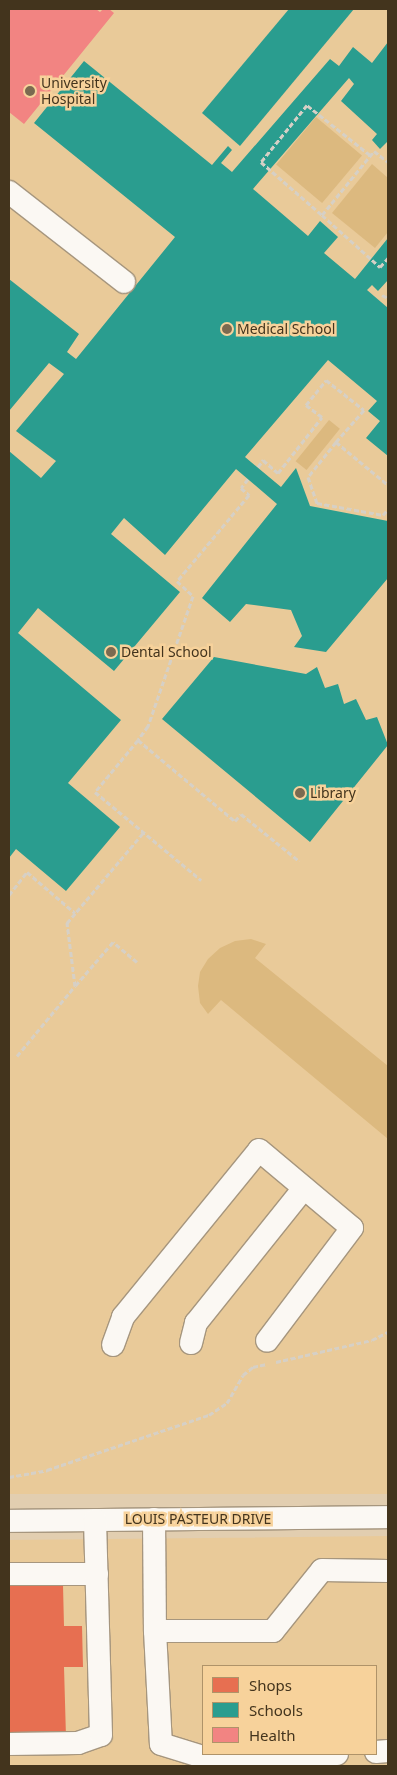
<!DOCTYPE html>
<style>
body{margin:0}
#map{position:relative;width:397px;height:1775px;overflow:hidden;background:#e2ceb0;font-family:"Noto Sans",sans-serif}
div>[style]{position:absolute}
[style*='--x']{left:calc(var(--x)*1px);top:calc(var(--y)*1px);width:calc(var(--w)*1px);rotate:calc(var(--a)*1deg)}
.built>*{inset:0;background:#e9ca99;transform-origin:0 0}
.green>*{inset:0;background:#dcb97f;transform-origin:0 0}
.shops>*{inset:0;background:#e76f51}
.schools>*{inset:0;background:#2a9d8f}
.health>*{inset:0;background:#f28482}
.path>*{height:3px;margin-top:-1.5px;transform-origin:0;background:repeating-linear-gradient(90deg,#d6d0c6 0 5px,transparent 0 7.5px)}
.roads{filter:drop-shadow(1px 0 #a6967e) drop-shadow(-1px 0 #a6967e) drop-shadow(0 1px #a6967e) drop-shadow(0 -1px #a6967e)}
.minor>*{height:22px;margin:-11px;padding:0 11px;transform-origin:11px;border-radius:11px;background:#fbf8f3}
.dots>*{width:14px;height:14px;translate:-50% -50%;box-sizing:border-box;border:2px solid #f7d29b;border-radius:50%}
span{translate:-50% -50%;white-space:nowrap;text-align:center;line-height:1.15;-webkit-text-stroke:5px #f7d29b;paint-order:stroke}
.poi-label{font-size:14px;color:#43341d}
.left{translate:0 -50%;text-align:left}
.street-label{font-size:14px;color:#43341d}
.frame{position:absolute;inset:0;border:10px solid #43341d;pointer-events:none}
.legend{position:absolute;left:202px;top:1665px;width:175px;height:90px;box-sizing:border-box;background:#f7d29b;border:1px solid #af9369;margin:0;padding:6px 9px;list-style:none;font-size:15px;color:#43341d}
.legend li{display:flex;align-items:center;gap:10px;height:25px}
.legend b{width:25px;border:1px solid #af9369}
</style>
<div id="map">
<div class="built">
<i style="left:9px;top:9px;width:379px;height:1485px"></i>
<i style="clip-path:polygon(evenodd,388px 1536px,388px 1766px,9px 1766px,9px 1540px,388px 1536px,203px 1666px,376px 1666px,376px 1754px,203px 1754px,203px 1666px)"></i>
</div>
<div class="green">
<i style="left:316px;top:117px;width:60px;height:62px;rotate:40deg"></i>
<i style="clip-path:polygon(372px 164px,388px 178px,388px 232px,375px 248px,332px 213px)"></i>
<i style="left:329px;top:420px;width:14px;height:53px;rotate:39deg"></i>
<i style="clip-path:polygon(251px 939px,266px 944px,255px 958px,388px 1066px,388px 1139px,221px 1000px,208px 1014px,200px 1003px,198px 986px,200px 972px,208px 959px,220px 948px,235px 941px)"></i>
</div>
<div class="shops">
<i style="clip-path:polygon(63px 1585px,64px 1626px,82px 1626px,83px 1667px,64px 1667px,66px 1737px,9px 1738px,9px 1586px)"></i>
</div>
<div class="schools">
<i style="clip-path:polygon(289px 9px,354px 9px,240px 146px,202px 113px)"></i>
<i style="clip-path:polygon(388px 42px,388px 141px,380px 149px,372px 140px,377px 134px,341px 101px,354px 84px,349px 78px,253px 189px,308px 236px,320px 221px,338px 237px,324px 253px,355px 279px,388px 238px,388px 280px,378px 291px,372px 285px,367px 290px,388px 308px,388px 456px,366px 438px,380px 421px,368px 411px,377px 401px,328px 360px,245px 457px,281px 487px,296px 468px,310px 506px,388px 521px,388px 578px,326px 652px,294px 647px,302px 636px,291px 610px,246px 604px,230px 622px,202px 598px,277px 504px,236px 469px,165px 555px,124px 518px,111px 534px,180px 592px,114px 671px,38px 608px,18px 633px,121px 720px,68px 783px,120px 827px,66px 891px,16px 849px,9px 858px,9px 451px,41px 478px,56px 461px,16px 431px,64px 374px,49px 363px,9px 411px,9px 279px,79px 334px,67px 352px,76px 359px,175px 237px,34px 123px,84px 61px,212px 165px,228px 146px,232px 150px,221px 163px,232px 172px,330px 59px,339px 66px,353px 47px,372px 63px)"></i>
<i style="clip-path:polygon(214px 657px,306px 674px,317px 667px,325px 688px,338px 684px,344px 704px,356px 699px,366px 720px,377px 717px,388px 745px,310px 842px,162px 719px)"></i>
</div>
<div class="health">
<i style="clip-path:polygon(9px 9px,96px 9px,100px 12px,103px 9px,109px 9px,114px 13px,24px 124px,9px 112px)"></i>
</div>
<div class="path">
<i style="--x:370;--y:155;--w:80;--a:-141.6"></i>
<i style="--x:307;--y:105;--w:73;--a:128.9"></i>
<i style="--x:261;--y:162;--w:81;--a:41"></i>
<i style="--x:322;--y:215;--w:82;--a:-50.9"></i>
<i style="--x:374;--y:151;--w:18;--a:38"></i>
<i style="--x:322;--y:215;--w:78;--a:41.9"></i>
<i style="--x:380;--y:267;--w:12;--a:-48"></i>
<i style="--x:382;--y:295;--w:7;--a:27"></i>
<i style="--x:336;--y:442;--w:45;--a:128.7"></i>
<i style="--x:308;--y:477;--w:28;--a:71"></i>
<i style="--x:317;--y:503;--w:67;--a:10.3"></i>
<i style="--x:383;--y:515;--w:8;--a:-50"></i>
<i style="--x:258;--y:467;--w:9;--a:-54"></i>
<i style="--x:263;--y:460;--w:20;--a:41"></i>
<i style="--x:278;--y:473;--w:71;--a:-51.8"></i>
<i style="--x:322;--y:417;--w:20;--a:-143"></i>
<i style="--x:306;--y:405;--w:32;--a:-51"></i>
<i style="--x:326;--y:380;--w:48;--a:38.3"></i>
<i style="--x:364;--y:410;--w:43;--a:131.2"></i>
<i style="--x:336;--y:442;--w:67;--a:39.6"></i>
<i style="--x:248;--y:479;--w:11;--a:128"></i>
<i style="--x:241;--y:488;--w:11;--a:41"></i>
<i style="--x:249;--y:495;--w:112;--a:129.9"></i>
<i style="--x:177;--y:581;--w:22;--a:43"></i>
<i style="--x:193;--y:596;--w:138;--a:109.1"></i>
<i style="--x:148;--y:726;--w:17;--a:126"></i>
<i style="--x:138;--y:740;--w:126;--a:39.9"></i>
<i style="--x:235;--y:821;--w:9;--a:-49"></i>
<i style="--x:241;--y:814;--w:75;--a:39"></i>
<i style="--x:138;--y:740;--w:67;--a:129.6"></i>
<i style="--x:95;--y:792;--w:138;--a:39.7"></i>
<i style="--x:9;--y:895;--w:29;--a:-52"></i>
<i style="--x:27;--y:872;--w:63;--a:40.5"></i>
<i style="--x:137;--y:962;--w:31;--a:-140"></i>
<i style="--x:113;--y:942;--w:58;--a:130.8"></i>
<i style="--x:75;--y:986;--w:64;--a:-97.2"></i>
<i style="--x:67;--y:923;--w:119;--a:-49.8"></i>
<i style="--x:17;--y:1056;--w:91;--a:-50.4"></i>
<i style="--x:276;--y:1362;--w:98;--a:-12.9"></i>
<i style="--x:372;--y:1340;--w:18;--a:-27"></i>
<i style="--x:9;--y:1477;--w:39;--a:-10"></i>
<i style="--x:47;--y:1470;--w:171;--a:-18.8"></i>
<i style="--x:209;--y:1415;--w:22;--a:-34"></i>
<i style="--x:227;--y:1403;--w:32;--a:-60"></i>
<i style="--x:243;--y:1375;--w:13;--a:-39"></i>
<i style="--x:253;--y:1367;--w:14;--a:-12"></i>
</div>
<div class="roads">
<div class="minor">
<i style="--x:9;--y:192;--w:146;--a:38"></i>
<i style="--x:191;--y:1343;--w:21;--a:-76"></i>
<i style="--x:196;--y:1323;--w:173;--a:-51.3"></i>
<i style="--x:113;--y:1345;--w:30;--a:-70"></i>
<i style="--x:123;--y:1317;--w:215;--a:-50.8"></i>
<i style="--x:259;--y:1150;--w:121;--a:40"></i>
<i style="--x:352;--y:1228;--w:141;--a:127"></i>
<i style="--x:154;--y:1519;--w:112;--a:89.5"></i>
<i style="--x:155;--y:1631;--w:118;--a:0"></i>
<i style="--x:273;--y:1631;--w:78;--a:-51.2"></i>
<i style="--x:322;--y:1570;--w:66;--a:0.9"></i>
<i style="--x:9;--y:1521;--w:379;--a:-0.6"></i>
<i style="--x:9;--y:1574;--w:88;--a:0"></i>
<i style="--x:155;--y:1631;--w:113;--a:87"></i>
<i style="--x:161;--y:1744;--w:44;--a:17.2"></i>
<i style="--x:203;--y:1757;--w:134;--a:-1.3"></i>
<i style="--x:9;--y:1744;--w:69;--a:-0.8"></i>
<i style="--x:78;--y:1743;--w:24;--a:-19"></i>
<i style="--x:101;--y:1735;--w:215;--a:-91.6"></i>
<i style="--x:376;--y:1752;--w:12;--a:-5"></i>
</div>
</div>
<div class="dots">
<i style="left:30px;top:91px;background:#7b6a50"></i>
<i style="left:227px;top:329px;background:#7b6a50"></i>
<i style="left:111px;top:652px;background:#7b6a50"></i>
<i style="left:300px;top:793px;background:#7b6a50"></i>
</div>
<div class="poi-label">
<span class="left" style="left:41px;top:91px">University<br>Hospital</span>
<span class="left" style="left:237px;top:329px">Medical School</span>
<span class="left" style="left:121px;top:652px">Dental School</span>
<span class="left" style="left:310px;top:793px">Library</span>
</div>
<div class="street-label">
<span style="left:198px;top:1519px">LOUIS PASTEUR DRIVE</span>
</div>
<div class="frame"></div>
<ul class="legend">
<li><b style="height:14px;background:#e76f51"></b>Shops</li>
<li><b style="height:14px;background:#2a9d8f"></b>Schools</li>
<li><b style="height:14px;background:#f28482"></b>Health</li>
</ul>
</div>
